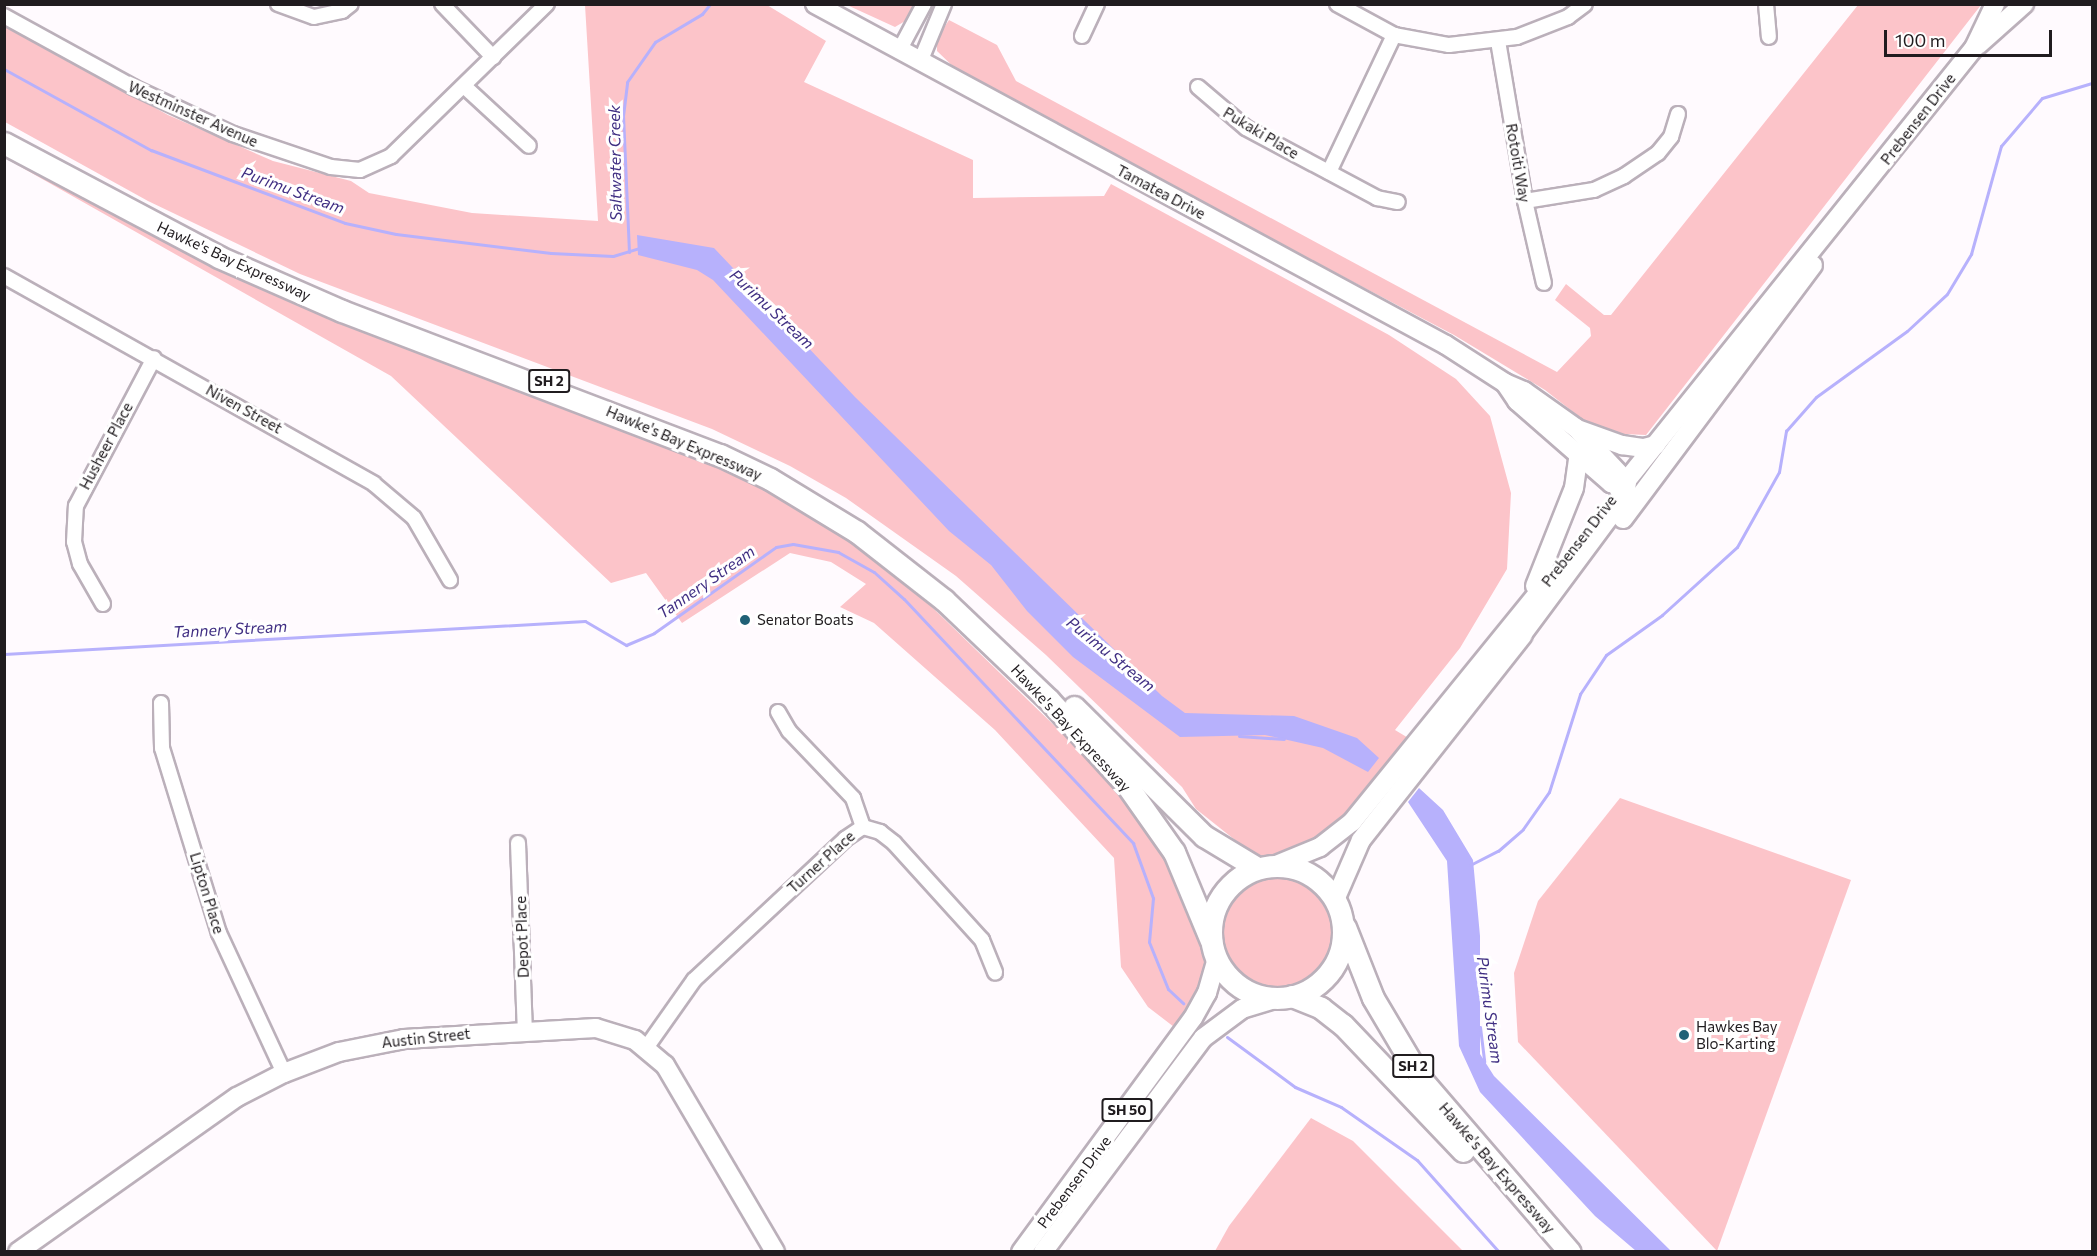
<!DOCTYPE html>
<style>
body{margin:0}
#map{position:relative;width:2097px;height:1256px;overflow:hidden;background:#fffafe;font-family:Commissioner,sans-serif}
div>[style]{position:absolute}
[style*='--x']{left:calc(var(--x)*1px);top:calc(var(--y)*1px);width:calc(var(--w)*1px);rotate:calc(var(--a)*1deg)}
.green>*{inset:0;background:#fcc4c9}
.round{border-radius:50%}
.water>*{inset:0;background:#b7b1fc}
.stream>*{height:3px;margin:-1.5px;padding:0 1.5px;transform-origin:1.5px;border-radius:1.5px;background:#b7b1fc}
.roads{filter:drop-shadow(2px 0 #bbb0ba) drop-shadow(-2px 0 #bbb0ba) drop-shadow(0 2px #bbb0ba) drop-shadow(0 -2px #bbb0ba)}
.minor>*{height:14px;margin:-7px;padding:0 7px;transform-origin:7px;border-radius:7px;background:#fff}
.major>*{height:18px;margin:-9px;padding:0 9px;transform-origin:9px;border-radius:9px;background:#fff}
.highway>*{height:21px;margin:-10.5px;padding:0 10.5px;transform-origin:10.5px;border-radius:10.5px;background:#fff}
.highway>.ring{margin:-10.5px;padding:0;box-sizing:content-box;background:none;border:21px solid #fff;border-radius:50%}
.dots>*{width:16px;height:16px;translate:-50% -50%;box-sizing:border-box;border:3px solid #fff;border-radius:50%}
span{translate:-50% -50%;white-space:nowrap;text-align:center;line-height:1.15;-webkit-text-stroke:6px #fff;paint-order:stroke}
.shield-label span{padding:2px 4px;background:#fff;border:2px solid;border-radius:4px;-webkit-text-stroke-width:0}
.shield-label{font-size:14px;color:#201c1f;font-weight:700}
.street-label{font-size:15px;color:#201c1f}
.poi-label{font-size:15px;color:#201c1f}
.left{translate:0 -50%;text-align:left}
.water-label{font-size:16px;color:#402f83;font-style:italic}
.frame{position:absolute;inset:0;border:6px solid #201c1f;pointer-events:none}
.scale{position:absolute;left:1884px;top:30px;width:168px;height:27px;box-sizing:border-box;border:3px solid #201c1f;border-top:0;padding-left:8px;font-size:18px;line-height:21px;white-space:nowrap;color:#201c1f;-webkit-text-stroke:4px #fff;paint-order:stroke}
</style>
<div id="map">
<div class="green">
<i style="clip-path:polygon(585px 5px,767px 5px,826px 41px,804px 82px,973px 160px,973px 198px,1104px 196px,1111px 184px,1389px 335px,1456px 379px,1490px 416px,1511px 493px,1507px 569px,1460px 648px,1395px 730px,1410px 739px,1352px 814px,1311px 844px,1279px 855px,1254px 855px,1196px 809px,1182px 787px,1046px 655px,956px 576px,846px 498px,790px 466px,712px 429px,300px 274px,148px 201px,5px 122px,4px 24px,168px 115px,273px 161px,351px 181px,369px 193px,472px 213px,598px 221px)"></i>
<i style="clip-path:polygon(847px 5px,915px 5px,912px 17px,895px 27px)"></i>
<i style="clip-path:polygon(1858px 5px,1981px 5px,1646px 435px,1623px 434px,1586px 422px,1545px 390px,1454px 335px,964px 77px,937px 51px,937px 38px,949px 20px,997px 45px,1016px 81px,1557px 372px,1591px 336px,1590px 328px,1555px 300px,1566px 284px,1604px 315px,1611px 315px)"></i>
<i style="clip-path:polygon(5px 151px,155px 234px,324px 317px,671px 445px,746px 478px,802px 509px,904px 580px,1125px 794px,1179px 878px,1206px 960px,1205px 974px,1196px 997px,1178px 1030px,1148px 1007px,1121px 967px,1114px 858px,995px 730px,874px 623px,840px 607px,866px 584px,831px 562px,790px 553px,682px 623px,646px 573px,611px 583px,391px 376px,5px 158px)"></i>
<i style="clip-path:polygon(1620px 798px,1851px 880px,1717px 1251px,1518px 1042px,1514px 973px,1538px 901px)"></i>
<i class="round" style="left:1220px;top:874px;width:114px;height:114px"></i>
<i style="clip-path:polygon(1311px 1118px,1353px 1141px,1463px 1251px,1215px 1251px,1229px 1226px)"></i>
</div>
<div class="water">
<i style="clip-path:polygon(637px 235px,714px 248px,855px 397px,1162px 696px,1185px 713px,1294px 716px,1357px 738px,1379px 758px,1368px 772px,1323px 748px,1265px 735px,1180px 737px,1073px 657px,1027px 611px,991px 565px,949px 531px,713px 280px,697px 270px,638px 255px)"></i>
<i style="clip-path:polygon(1419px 788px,1443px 810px,1473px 860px,1480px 936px,1480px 1054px,1494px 1076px,1671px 1251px,1636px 1251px,1595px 1216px,1480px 1092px,1459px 1046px,1447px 861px,1408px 802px)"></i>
</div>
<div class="stream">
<i style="--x:4;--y:69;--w:168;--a:28.9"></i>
<i style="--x:151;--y:150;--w:207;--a:20.6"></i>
<i style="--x:345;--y:223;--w:52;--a:12.2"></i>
<i style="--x:396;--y:234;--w:156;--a:7"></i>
<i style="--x:551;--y:253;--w:62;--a:2.8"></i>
<i style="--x:613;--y:256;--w:28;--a:-17"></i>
<i style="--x:629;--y:252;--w:136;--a:-92.5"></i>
<i style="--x:623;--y:116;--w:34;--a:-83"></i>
<i style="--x:627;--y:82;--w:49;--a:-55"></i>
<i style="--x:655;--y:42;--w:55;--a:-30.8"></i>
<i style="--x:702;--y:14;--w:13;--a:-51"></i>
<i style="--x:4;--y:654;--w:582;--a:-3.25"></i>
<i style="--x:585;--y:621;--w:48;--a:30.3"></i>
<i style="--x:626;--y:645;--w:30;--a:-23"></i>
<i style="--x:654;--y:633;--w:149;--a:-35.2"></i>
<i style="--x:776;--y:547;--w:17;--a:-10"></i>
<i style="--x:793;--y:544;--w:46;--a:10.1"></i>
<i style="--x:838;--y:552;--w:41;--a:29.1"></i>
<i style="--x:874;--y:572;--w:40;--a:42"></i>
<i style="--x:904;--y:599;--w:335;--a:46.8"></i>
<i style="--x:1133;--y:843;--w:59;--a:70"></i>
<i style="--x:1153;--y:898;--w:44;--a:95.2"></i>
<i style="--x:1149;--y:942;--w:51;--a:68"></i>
<i style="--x:1168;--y:989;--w:21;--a:43"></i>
<i style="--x:1239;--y:736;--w:45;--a:3.8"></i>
<i style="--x:1470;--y:865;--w:31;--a:-27"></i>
<i style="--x:1498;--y:851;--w:33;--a:-41"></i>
<i style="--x:1523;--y:829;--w:45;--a:-54.9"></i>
<i style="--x:1549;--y:792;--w:103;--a:-72.4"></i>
<i style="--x:1580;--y:694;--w:47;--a:-56.3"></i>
<i style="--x:1606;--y:655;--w:69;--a:-35.5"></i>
<i style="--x:1662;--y:615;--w:101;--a:-42.2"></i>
<i style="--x:1737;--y:547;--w:86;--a:-60.8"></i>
<i style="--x:1779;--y:472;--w:42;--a:-80.3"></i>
<i style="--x:1786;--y:431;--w:45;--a:-48.6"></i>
<i style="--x:1816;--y:397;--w:112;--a:-36"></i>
<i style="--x:1907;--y:331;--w:54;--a:-42.8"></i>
<i style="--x:1947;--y:294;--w:47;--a:-59"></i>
<i style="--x:1971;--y:254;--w:112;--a:-74.5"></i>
<i style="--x:2001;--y:146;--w:63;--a:-49.5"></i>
<i style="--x:2042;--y:98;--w:52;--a:-16.7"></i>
<i style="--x:1480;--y:1027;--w:35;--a:83"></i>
<i style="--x:1227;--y:1037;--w:84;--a:36.3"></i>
<i style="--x:1295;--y:1087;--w:50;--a:23.5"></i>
<i style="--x:1341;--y:1107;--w:93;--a:34.9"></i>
<i style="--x:1417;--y:1160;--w:123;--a:48.3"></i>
</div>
<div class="roads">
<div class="minor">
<i style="--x:278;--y:4;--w:38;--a:20"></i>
<i style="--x:314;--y:17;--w:29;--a:-12"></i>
<i style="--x:342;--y:11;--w:11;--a:-38"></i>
<i style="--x:442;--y:4;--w:74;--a:46.1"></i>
<i style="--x:1337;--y:4;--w:65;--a:28.5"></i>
<i style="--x:1394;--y:35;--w:56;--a:10.3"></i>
<i style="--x:1449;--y:45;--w:68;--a:-6.7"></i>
<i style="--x:1517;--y:37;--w:55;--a:-21.4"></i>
<i style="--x:1568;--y:17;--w:21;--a:-37"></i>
<i style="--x:1766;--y:4;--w:33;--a:85"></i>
<i style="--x:4;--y:16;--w:147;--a:28.8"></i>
<i style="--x:133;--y:87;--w:110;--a:25.2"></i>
<i style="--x:233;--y:134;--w:103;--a:18.6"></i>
<i style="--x:331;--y:167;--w:29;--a:6"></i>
<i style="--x:360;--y:170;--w:34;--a:-24"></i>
<i style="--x:391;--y:156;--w:218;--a:-44.3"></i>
<i style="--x:1082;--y:36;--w:35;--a:-65"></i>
<i style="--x:1498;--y:41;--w:162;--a:80.4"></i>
<i style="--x:1525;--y:201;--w:84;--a:77"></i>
<i style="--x:899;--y:51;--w:53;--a:-62"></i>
<i style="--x:920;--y:62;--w:63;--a:-67.5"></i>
<i style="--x:464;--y:86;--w:88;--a:42.7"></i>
<i style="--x:1198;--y:87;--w:63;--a:40.5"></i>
<i style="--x:1246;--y:128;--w:149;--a:28.1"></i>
<i style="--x:1377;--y:198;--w:21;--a:11"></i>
<i style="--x:1329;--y:172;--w:152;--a:-64.6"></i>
<i style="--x:1525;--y:201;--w:70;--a:-9.1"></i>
<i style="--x:1594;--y:190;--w:33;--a:-25"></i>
<i style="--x:1624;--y:176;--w:41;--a:-34.1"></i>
<i style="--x:1658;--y:153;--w:21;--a:-51"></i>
<i style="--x:1671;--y:137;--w:24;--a:-73"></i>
<i style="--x:4;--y:276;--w:424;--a:29.3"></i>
<i style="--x:374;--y:484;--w:52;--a:40.4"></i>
<i style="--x:414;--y:518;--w:72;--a:59.9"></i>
<i style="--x:103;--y:604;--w:46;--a:-119.9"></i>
<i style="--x:80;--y:564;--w:23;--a:-105"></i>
<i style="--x:74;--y:542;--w:36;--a:-87"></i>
<i style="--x:76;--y:506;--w:167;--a:-62.2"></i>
<i style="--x:161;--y:703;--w:45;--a:88.7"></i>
<i style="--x:162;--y:748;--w:194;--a:72.9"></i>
<i style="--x:219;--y:933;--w:154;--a:65.1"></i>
<i style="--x:778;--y:712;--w:22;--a:60"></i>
<i style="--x:789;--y:731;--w:93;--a:46.3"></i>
<i style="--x:853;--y:798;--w:31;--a:71"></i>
<i style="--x:518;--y:843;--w:187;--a:87.9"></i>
<i style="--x:646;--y:1048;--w:83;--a:-54.8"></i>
<i style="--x:694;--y:980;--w:207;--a:-43"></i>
<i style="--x:845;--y:839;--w:22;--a:-34"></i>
<i style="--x:863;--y:827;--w:18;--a:16"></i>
<i style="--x:880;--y:832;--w:18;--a:38"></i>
<i style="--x:894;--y:843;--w:131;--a:47.8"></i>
<i style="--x:982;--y:940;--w:35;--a:68"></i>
</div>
<div class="major">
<i style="--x:815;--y:4;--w:717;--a:28.39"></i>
<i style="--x:1446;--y:345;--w:70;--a:32.8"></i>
<i style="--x:1505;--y:383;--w:21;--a:23"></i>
<i style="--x:1524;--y:391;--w:64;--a:35.4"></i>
<i style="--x:1576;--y:428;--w:74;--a:46.6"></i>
<i style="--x:1627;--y:482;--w:14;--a:98"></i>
<i style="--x:1625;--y:496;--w:183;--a:126.6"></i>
<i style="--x:1978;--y:45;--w:62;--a:-41.7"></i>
<i style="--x:1505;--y:383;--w:22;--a:56"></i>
<i style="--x:1517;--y:401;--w:125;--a:41.1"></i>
<i style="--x:1611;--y:483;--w:12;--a:20"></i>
<i style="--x:1580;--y:430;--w:45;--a:19.7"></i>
<i style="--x:1622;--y:445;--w:22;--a:8"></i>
<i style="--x:1644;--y:448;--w:12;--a:-14"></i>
<i style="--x:1619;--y:490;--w:567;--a:-51.23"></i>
<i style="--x:1974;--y:48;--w:49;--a:-64.5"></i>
<i style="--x:1623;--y:519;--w:317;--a:-53.2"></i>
<i style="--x:1535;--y:586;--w:105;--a:-68.3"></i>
<i style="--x:1574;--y:488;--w:34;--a:-82"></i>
<i style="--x:1276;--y:865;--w:48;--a:-22.2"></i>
<i style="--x:1320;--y:847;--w:41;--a:-38"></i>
<i style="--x:1352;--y:822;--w:317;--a:-50.9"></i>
<i style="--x:1335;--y:900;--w:65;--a:-66.6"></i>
<i style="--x:1361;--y:840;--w:261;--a:-51.7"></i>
<i style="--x:18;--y:1252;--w:268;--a:-35.3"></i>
<i style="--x:237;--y:1097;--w:53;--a:-27.1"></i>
<i style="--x:284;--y:1073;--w:59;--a:-20.9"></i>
<i style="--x:339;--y:1052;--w:66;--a:-11.3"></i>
<i style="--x:404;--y:1039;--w:192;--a:-3.3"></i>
<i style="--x:596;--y:1028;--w:41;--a:17.1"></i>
<i style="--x:635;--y:1040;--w:39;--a:40"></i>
<i style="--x:665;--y:1065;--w:217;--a:59.5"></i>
<i style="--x:1021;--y:1252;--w:290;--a:-53.7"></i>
<i style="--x:1193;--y:1018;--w:29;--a:-61"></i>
<i style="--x:1207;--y:993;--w:35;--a:-74"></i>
<i style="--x:1043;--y:1252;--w:267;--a:-53.2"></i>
<i style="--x:1203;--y:1038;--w:49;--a:-36.6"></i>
<i style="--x:1242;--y:1009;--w:38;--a:-17"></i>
</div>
<div class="highway">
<i style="--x:4;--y:143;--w:243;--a:27.9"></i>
<i style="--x:219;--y:257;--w:134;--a:23.7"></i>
<i style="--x:342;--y:311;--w:404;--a:20.9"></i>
<i style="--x:720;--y:455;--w:55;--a:25.6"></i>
<i style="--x:770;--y:479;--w:102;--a:31.3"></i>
<i style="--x:857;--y:532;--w:110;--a:38"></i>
<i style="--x:944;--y:600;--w:144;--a:43.6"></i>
<i style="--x:1048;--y:699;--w:115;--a:47.5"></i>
<i style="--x:1126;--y:784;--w:83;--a:54.8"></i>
<i style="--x:1174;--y:852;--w:96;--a:67.4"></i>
<i style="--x:1074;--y:707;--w:183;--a:44.8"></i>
<i style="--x:1204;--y:836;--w:62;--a:31.1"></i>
<i class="ring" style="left:1211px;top:866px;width:111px;height:111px"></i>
<i style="--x:1345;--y:927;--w:76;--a:68.5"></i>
<i style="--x:1373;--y:998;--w:94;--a:59.3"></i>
<i style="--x:1421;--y:1079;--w:228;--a:49.3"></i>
<i style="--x:1292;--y:996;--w:31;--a:22"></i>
<i style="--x:1321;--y:1008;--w:28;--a:38"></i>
<i style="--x:1343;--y:1025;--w:174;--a:46.4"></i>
</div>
</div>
<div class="dots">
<i style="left:745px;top:620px;background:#206176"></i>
<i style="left:1684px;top:1035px;background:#206176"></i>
</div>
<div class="shield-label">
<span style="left:549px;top:381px">SH 2</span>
<span style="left:1413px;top:1066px">SH 2</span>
<span style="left:1127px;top:1110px">SH 50</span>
</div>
<div class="street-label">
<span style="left:193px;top:114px;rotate:24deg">Westminster Avenue</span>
<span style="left:1918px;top:119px;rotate:-52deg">Prebensen Drive</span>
<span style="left:1261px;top:133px;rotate:31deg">Pukaki Place</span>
<span style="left:1518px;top:163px;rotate:80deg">Rotoiti Way</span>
<span style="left:1161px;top:192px;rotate:28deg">Tamatea Drive</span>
<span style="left:234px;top:261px;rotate:25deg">Hawke's Bay Expressway</span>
<span style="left:244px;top:409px;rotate:29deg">Niven Street</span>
<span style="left:684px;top:443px;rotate:23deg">Hawke's Bay Expressway</span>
<span style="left:106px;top:446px;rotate:-62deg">Husheer Place</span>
<span style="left:1579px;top:541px;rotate:-52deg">Prebensen Drive</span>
<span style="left:1071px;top:728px;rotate:47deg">Hawke's Bay Expressway</span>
<span style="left:821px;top:862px;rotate:-42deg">Turner Place</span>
<span style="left:207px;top:893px;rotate:73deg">Lipton Place</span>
<span style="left:522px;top:937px;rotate:-92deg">Depot Place</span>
<span style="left:426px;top:1038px;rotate:-6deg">Austin Street</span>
<span style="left:1497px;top:1168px;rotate:49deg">Hawke's Bay Expressway</span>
<span style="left:1074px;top:1182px;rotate:-53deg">Prebensen Drive</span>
</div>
<div class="poi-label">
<span class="left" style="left:757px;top:620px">Senator Boats</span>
<span class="left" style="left:1696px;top:1035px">Hawkes Bay<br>Blo-Karting</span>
</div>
<div class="water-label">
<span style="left:615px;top:163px;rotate:-91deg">Saltwater Creek</span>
<span style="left:293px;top:190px;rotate:20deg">Purimu Stream</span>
<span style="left:772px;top:309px;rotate:43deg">Purimu Stream</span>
<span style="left:706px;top:582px;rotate:-35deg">Tannery Stream</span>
<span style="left:230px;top:629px;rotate:-3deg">Tannery Stream</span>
<span style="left:1111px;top:654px;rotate:39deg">Purimu Stream</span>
<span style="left:1490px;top:1010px;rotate:82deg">Purimu Stream</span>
</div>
<div class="frame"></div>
<div class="scale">100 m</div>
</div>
